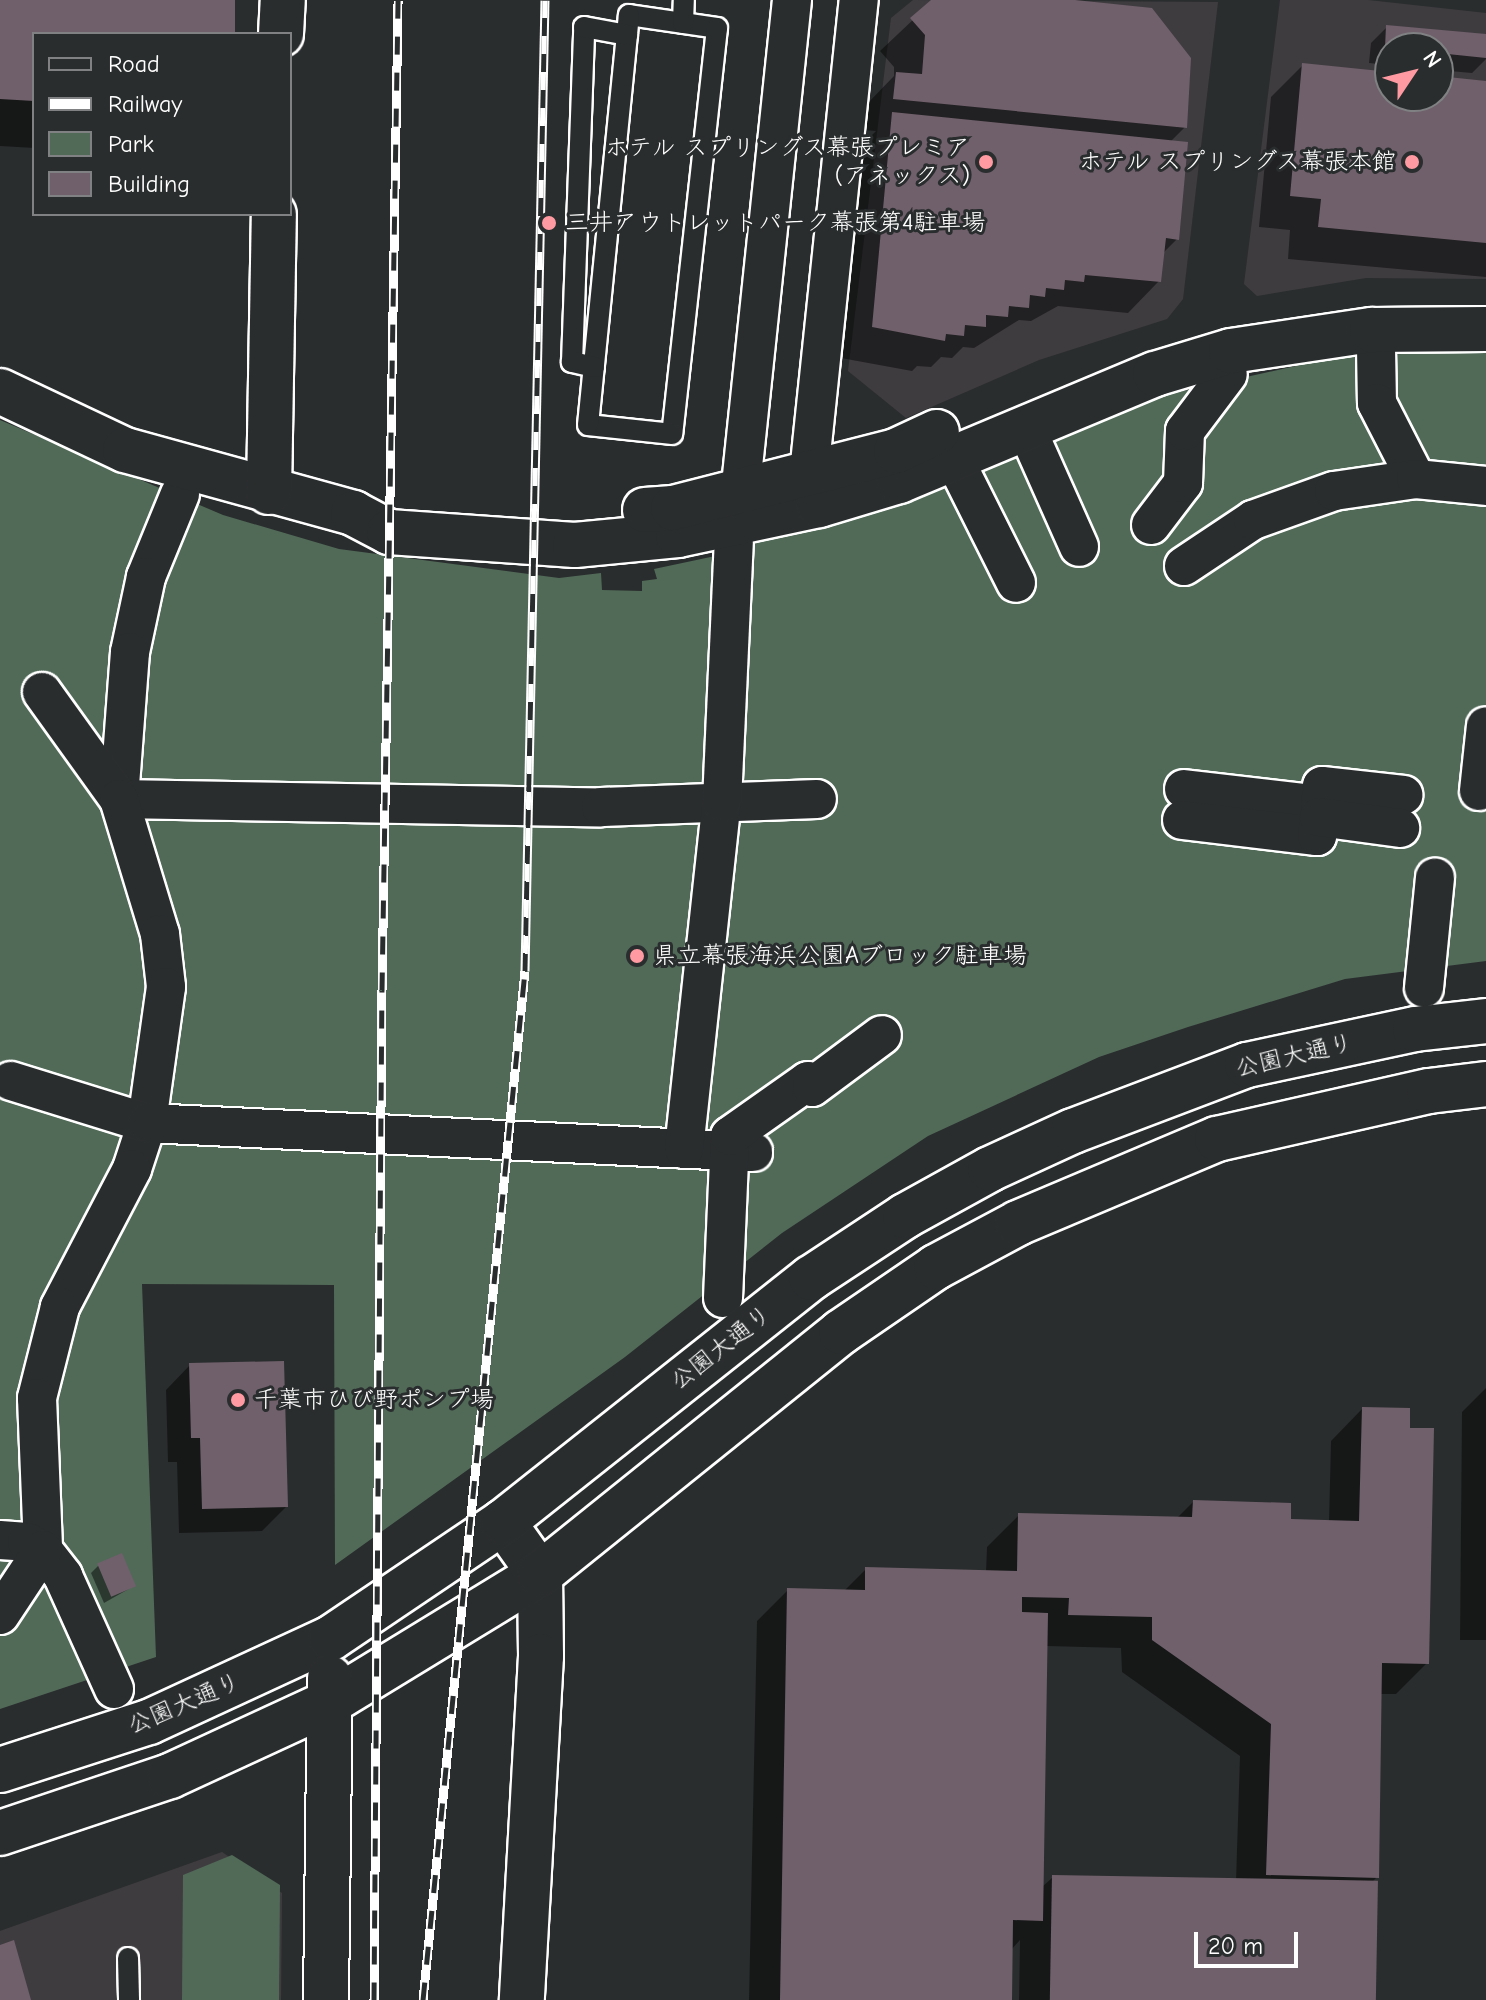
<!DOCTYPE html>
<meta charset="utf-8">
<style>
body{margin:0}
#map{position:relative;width:1486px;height:2000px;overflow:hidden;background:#2a2d2e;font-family:"Comic Neue","Klee One",sans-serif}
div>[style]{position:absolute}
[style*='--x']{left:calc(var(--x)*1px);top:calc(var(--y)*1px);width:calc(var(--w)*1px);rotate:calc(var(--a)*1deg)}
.built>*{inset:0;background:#3f3c40}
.green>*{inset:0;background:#516a58}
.shadow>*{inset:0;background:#0007}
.building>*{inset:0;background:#70606b;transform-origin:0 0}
.roads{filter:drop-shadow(2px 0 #fff) drop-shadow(-2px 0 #fff) drop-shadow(0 2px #fff) drop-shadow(0 -2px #fff)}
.lane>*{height:20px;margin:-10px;padding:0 10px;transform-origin:10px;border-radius:10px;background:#2a2d2e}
.street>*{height:38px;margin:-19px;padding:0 19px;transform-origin:19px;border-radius:19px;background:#2a2d2e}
.secondary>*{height:44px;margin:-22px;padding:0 22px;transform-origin:22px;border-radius:22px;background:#2a2d2e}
.rail>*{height:9px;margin-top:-4.5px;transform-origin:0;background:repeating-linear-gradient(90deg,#2a2d2e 0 18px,#fff 0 36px);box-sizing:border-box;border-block:2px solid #fff}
.dots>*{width:22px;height:22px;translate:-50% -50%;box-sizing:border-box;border:4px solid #2a2d2e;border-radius:50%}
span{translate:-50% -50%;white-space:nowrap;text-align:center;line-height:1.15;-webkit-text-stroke:6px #2a2d2e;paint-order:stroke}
.poi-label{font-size:24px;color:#fff}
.right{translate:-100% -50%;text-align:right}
.left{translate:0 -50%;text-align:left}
.street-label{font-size:24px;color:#fff}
.legend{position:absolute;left:32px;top:32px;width:260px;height:184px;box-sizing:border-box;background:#2a2d2e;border:2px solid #7f8182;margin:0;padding:10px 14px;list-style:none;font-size:24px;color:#fff}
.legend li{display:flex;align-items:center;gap:16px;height:40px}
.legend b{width:40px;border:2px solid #7f8182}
.north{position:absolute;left:1374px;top:32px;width:80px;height:80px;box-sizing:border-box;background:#2a2d2e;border:2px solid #7f8182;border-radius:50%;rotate:55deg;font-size:22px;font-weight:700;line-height:32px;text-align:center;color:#fff}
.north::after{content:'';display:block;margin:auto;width:28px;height:36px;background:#ff9aa2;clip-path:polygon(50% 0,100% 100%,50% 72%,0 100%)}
.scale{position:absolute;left:1194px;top:1932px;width:104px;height:36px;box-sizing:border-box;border:4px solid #fff;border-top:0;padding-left:10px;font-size:24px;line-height:28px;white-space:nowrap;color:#fff;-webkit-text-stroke:6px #2a2d2e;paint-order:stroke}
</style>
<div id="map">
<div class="built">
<i style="clip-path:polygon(913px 0,1218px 2px,1183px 299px,1167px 319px,1039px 360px,906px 418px,848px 371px,891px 18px)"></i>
<i style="clip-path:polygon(evenodd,1280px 0,1368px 0,1486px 13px,1486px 279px,1366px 278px,1257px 296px,1244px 284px,1280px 0,1390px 48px,1438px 48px,1438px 96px,1390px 96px,1390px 48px)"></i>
<i style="clip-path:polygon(222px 1852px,282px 1893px,281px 2000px,0 2000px,0 1931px)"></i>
</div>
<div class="green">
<i style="clip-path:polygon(1468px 351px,1486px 353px,1486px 961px,1345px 979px,1188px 1027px,1099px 1057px,928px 1136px,782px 1233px,625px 1357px,335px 1565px,334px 1285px,142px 1284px,156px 1657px,0 1709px,0 420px,223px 515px,339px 549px,559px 578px,601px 573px,602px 590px,642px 591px,642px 581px,657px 579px,654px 569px,720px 555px,808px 525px,1138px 401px,1336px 357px)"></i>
<i style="clip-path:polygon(232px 1855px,280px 1885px,279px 2000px,182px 2000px,183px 1875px)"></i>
</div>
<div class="shadow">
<i style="clip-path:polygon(0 0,233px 0,233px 34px,34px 34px,34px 148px,0 146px)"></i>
<i style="clip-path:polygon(934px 0,1055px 0,1185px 127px,1170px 142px,1177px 239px,1162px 254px,1159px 281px,1128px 313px,1058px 306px,1031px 321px,1019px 320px,974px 348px,963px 347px,952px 358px,941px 357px,931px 367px,917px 366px,912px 371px,841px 358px,861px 146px,876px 131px,862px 130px,865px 106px,894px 76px,894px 67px,880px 51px)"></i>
<i style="clip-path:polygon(1387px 27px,1486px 36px,1486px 59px,1472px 73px,1438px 70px,1438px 48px,1390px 48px,1390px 65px,1369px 63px,1371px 43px)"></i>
<i style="clip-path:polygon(1303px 65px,1390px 74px,1390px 96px,1438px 96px,1438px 78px,1486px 83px,1486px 277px,1288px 259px,1290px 230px,1259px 227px,1271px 97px)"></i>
<i style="clip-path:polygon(190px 1365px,286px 1507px,262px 1531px,179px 1533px,177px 1462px,168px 1462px,166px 1390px)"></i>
<i style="clip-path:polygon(1486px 1388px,1486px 1640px,1460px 1640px,1462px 1412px)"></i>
<i style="clip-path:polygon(evenodd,1362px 1409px,1427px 1663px,1396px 1694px,1380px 1694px,1377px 1877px,1370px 1884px,1374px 2000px,1019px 2000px,1020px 1940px,1011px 1950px,1010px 2000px,749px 2000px,757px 1621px,788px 1590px,844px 1591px,866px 1569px,986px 1572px,987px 1547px,1019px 1515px,1177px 1518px,1193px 1502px,1289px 1521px,1329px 1522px,1331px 1441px,1362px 1409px,1046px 1646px,1121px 1648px,1122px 1672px,1240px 1756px,1236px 1881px,1053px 1877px,1041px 1888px,1046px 1646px)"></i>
<i style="clip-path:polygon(99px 1565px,134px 1586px,104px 1603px,91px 1573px)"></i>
</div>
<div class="building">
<i style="clip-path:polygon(0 0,235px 0,235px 34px,34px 34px,34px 101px,0 99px)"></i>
<i style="clip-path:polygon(931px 0,1075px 0,1152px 8px,1191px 58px,1187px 128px,893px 99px,896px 72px,922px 74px,925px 35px,910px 18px)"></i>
<i style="clip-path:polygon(1386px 25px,1486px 34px,1486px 58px,1438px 53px,1438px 48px,1385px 48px)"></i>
<i style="clip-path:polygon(1302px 63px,1390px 72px,1390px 96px,1438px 96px,1438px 76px,1486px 81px,1486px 243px,1318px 227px,1321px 199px,1290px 196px)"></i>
<i style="clip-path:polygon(892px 112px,1188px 142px,1179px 240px,1166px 238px,1161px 282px,1085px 275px,1084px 282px,1065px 280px,1064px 290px,1046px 288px,1045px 297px,1030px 295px,1029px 308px,1009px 306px,1008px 317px,986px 315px,986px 327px,965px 325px,964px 336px,946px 334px,945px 341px,872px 327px)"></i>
<i style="clip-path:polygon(284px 1361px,288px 1507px,202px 1509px,200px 1438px,191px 1438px,189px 1363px)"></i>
<i style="clip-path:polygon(1362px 1407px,1410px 1408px,1410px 1428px,1434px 1428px,1429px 1664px,1382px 1663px,1379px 1878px,1266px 1875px,1271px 1724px,1152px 1640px,1152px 1617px,1068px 1615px,1069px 1598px,1022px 1597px,1022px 1612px,1048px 1613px,1043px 1921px,1013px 1920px,1012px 2000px,780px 2000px,787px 1588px,865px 1590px,865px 1567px,1017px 1571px,1018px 1513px,1192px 1517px,1193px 1500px,1291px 1503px,1291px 1519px,1359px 1521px)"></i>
<i style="left:122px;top:1553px;width:36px;height:27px;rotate:67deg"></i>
<i style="left:1052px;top:1875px;width:326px;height:125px;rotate:1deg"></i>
<i style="clip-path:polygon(14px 1940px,31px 2000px,0 2000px,0 1945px)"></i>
</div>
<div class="roads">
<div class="lane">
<i style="--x:629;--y:15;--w:89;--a:8.4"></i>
<i style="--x:717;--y:28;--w:408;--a:96.3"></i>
<i style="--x:672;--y:434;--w:84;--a:-173.9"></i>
<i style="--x:588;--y:425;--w:412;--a:-84.3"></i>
<i style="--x:683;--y:23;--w:23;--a:-88"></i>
<i style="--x:594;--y:367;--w:23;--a:-167"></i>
<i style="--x:572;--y:362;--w:335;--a:-87.9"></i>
<i style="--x:584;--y:27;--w:44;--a:10.5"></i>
<i style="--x:128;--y:1958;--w:42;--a:88.6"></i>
</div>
<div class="street">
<i style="--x:792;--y:0;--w:492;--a:96"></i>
<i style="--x:741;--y:489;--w:45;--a:36.9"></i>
<i style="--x:777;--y:516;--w:54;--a:-53.3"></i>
<i style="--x:809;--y:473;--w:476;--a:-84"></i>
<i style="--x:1376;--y:348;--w:55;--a:89"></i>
<i style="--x:1377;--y:403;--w:85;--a:62.8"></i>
<i style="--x:1031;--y:439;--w:118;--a:66"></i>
<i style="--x:960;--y:471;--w:125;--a:63.4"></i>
<i style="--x:180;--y:494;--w:90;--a:112.3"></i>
<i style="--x:146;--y:577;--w:77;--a:102"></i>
<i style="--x:130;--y:652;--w:147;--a:94.3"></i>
<i style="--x:119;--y:799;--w:482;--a:1"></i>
<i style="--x:601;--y:807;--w:216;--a:-2.1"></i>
<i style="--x:1151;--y:525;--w:53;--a:-52.7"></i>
<i style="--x:1183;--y:483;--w:52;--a:-87.8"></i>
<i style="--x:1185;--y:431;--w:71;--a:-53"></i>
<i style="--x:1184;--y:566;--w:83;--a:-33.7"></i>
<i style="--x:1253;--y:520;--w:86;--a:-19.7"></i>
<i style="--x:1334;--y:491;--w:83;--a:-8.3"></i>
<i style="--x:1416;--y:479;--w:70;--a:5.7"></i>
<i style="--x:42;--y:692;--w:132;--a:54.3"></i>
<i style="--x:119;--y:799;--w:141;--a:73.1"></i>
<i style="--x:160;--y:934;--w:53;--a:83.5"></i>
<i style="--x:166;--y:987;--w:137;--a:98"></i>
<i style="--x:147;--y:1123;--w:48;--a:108.1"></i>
<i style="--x:132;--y:1169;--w:156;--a:117.6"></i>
<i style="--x:60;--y:1307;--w:94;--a:104.2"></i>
<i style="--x:37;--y:1398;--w:152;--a:87.7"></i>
<i style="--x:43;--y:1550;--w:33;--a:52"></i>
<i style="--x:63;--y:1576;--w:124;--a:65.7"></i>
<i style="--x:1184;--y:789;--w:137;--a:6.7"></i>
<i style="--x:1320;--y:805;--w:19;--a:-84"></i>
<i style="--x:1322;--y:786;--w:82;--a:6.3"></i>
<i style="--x:1479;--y:791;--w:65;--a:-83.9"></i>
<i style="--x:1182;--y:820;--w:136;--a:6.8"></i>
<i style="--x:1317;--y:836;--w:19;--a:-84"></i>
<i style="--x:1319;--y:817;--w:82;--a:7.7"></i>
<i style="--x:1424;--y:988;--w:111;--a:-84.3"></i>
<i style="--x:11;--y:1081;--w:142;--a:17.2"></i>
<i style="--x:147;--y:1123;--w:607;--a:2.74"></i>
<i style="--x:684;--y:1149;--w:349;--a:-83.8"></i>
<i style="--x:722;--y:802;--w:260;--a:-87.4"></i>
<i style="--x:723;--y:1298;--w:162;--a:-87.5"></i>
<i style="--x:730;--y:1136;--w:95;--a:-35.2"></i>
<i style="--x:808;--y:1081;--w:7;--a:56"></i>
<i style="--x:812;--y:1087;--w:87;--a:-36.6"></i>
<i style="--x:0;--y:1540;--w:27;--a:4"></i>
<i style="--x:27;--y:1542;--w:18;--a:27"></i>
<i style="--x:43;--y:1550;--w:78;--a:123.5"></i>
</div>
<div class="secondary">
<i style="--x:281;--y:34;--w:34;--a:-87"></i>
<i style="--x:0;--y:391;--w:138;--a:25.3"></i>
<i style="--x:125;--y:450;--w:237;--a:15.4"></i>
<i style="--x:353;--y:513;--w:41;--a:27.8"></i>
<i style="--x:389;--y:532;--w:186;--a:4"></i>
<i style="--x:575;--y:545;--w:103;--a:-5.5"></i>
<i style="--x:678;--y:535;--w:144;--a:-12"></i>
<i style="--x:819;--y:505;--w:84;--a:-16.7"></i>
<i style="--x:899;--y:481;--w:277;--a:-22.7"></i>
<i style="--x:1155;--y:374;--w:79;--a:-16.8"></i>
<i style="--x:1231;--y:351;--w:143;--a:-8.5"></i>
<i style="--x:1372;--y:330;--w:114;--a:-0.5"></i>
<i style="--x:269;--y:492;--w:278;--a:-89"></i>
<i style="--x:645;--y:510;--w:28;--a:-4"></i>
<i style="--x:673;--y:508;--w:230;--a:-14.3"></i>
<i style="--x:896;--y:451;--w:45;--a:-24.9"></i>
<i style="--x:503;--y:1522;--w:64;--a:54.6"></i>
<i style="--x:540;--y:1574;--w:82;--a:89.3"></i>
<i style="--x:541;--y:1656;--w:345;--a:93.2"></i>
<i style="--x:0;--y:1770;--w:157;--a:-17.9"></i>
<i style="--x:149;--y:1722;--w:200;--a:-24.8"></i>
<i style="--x:331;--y:1638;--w:207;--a:-34"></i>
<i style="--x:503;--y:1522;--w:393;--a:-38.4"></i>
<i style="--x:811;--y:1278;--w:113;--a:-33.4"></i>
<i style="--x:905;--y:1216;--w:97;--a:-28.9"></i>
<i style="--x:990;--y:1169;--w:91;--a:-24.6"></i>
<i style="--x:1073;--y:1131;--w:186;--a:-20.8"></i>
<i style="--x:1247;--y:1065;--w:172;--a:-12.1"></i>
<i style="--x:1415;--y:1029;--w:71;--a:-6.4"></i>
<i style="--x:0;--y:1833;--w:179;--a:-18.5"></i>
<i style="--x:170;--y:1776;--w:176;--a:-24.8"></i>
<i style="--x:330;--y:1702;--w:246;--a:-31.4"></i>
<i style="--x:540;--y:1574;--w:386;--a:-38.8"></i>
<i style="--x:841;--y:1332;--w:115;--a:-34.4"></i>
<i style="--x:936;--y:1267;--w:93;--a:-28.2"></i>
<i style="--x:1018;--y:1223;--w:216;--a:-22.9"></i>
<i style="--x:1217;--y:1139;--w:217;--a:-12.8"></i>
<i style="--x:1429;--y:1091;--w:57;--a:-7"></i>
<i style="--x:326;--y:2000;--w:322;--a:-89.3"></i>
</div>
</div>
<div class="rail">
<i style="--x:374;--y:2000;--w:1010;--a:-89.55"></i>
<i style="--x:382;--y:990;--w:990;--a:-89.07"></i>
<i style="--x:423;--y:2000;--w:1034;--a:-84.34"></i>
<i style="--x:525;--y:971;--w:971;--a:-88.82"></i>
</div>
<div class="dots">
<i style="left:986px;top:162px;background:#ff9aa2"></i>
<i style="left:1412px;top:162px;background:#ff9aa2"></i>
<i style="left:549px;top:223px;background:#ff9aa2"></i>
<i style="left:637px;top:956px;background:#ff9aa2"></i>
<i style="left:238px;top:1400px;background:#ff9aa2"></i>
</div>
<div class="poi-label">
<span class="right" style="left:970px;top:162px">ホテル スプリングス幕張プレミア<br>(アネックス)</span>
<span class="right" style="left:1396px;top:162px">ホテル スプリングス幕張本館</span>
<span class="left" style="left:565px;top:223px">三井アウトレットパーク幕張第4駐車場</span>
<span class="left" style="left:653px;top:956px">県立幕張海浜公園Aブロック駐車場</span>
<span class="left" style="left:254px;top:1400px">千葉市ひび野ポンプ場</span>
</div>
<div class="street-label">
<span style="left:1294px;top:1056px;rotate:-13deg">公園大通り</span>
<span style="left:721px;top:1348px;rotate:-38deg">公園大通り</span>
<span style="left:184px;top:1704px;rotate:-23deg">公園大通り</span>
</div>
<ul class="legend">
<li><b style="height:10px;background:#2a2d2e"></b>Road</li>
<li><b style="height:10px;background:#fff"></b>Railway</li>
<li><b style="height:22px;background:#516a58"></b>Park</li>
<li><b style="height:22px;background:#70606b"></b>Building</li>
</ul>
<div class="north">N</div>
<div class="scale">20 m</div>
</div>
